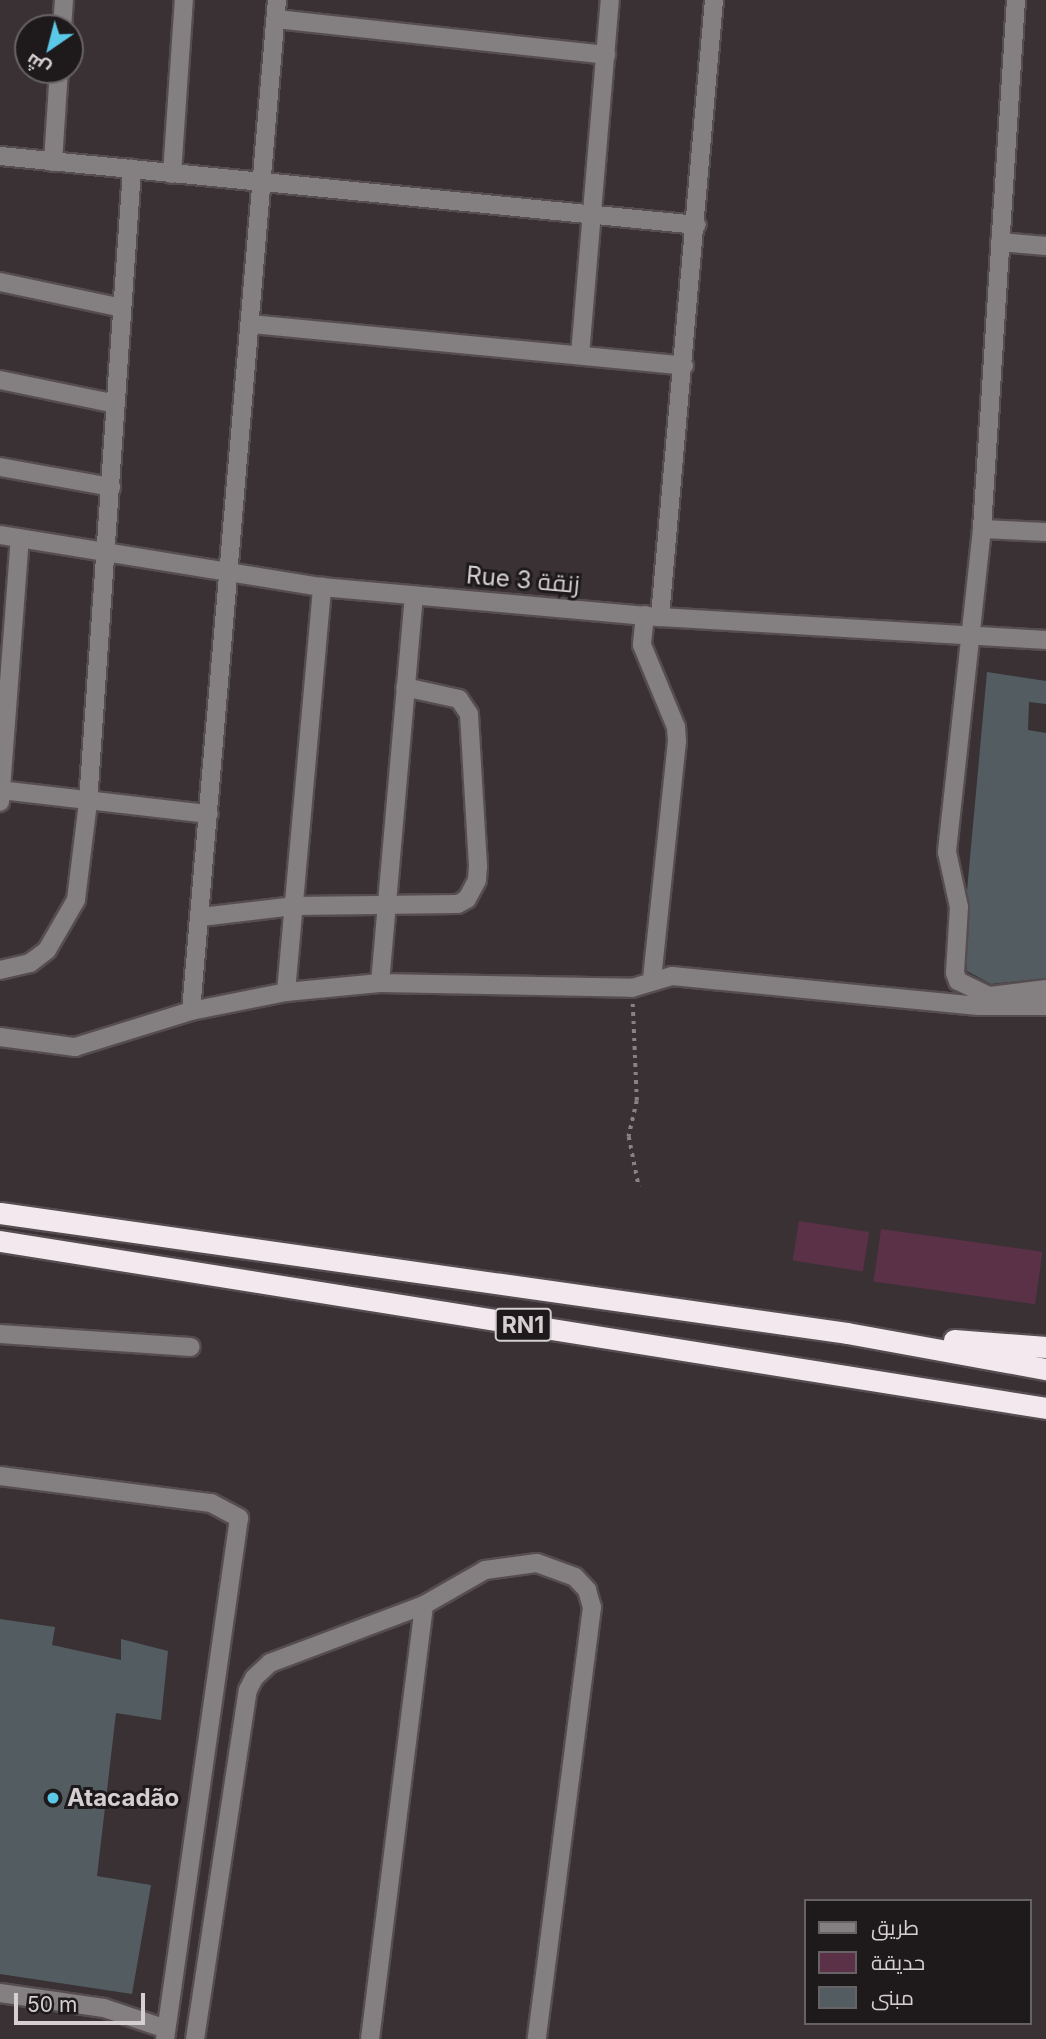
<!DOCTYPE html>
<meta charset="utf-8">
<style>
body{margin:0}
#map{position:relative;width:1046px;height:2039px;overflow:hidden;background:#3a3135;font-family:Inter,Cairo,sans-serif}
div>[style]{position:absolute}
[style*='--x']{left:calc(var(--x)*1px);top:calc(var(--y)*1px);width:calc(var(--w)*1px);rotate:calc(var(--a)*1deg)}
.green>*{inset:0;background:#5b3148;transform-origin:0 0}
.building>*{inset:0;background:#535d61}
.path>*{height:3.5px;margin-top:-1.75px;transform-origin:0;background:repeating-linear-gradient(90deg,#898185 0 3.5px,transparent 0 8.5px)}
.roads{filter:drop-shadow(2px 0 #564d51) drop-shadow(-2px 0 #564d51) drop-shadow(0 2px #564d51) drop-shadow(0 -2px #564d51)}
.minor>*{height:18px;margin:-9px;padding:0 9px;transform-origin:9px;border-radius:9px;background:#847f81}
.highway>*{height:21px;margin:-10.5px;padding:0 10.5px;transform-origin:10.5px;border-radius:10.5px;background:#f3e8ed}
.dots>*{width:19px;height:19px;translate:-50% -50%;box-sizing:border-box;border:4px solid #1e1a1c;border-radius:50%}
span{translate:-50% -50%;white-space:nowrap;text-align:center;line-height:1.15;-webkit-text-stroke:6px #1e1a1c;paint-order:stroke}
.shield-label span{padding:2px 5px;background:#1e1a1c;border:2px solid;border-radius:5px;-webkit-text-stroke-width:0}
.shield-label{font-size:23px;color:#d5cfd2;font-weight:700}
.street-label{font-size:24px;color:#d5cfd2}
.poi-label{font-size:24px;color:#d5cfd2;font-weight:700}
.left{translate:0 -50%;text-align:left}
.legend{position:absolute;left:804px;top:1899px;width:228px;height:126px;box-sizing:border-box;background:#1e1a1c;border:2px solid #676265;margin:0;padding:9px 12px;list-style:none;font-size:21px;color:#d5cfd2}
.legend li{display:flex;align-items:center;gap:14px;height:35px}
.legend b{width:35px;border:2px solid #676265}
.north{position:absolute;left:14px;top:14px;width:70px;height:70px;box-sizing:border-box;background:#1e1a1c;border:2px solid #676265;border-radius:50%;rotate:215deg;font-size:19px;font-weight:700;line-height:28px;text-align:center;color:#d5cfd2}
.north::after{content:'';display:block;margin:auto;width:24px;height:32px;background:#5ac8e6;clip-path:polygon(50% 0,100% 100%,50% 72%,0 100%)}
.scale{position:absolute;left:14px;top:1993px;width:131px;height:32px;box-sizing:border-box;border:4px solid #d5cfd2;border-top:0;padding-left:9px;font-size:21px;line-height:24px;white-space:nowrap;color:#d5cfd2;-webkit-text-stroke:5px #1e1a1c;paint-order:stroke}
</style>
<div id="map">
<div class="green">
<i style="left:799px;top:1221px;width:71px;height:40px;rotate:9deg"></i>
<i style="left:881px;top:1229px;width:163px;height:53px;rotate:8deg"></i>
</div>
<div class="building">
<i style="clip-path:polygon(987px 672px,1046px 681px,1046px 704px,1029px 702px,1028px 730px,1046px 733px,1046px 978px,991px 984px,967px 971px,967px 891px)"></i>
<i style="clip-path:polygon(0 1619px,55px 1627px,52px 1645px,121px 1660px,121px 1639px,168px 1651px,161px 1720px,116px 1713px,97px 1876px,151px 1885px,132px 1994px,0 1974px)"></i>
</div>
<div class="path">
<i style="--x:633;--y:1004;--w:97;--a:87.6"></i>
<i style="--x:637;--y:1101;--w:37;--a:103"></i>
<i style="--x:629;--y:1137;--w:51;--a:78.7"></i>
</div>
<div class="roads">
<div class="minor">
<i style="--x:1016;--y:0;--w:530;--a:93.68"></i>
<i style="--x:982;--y:529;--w:325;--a:96.2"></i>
<i style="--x:947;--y:852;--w:56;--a:77.7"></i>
<i style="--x:959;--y:907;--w:66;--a:93.5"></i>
<i style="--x:955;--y:973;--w:9;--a:69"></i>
<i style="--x:958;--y:981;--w:34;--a:26"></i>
<i style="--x:989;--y:996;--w:57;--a:-7"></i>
<i style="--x:276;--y:19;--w:332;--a:6.2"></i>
<i style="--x:62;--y:28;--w:28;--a:-86"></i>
<i style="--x:0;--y:156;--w:700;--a:5.65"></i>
<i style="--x:53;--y:162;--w:92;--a:-86.3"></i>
<i style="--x:172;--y:174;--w:174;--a:-86.1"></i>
<i style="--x:1000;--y:242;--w:46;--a:5"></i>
<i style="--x:0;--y:282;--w:125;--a:12"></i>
<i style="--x:251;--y:324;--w:435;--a:5.5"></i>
<i style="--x:580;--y:355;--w:356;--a:-85.2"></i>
<i style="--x:0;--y:380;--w:118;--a:11.7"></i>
<i style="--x:0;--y:467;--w:113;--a:10.2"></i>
<i style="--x:982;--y:529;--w:64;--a:2.7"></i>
<i style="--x:0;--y:535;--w:326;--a:9.2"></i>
<i style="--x:322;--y:587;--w:339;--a:5.1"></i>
<i style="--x:660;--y:617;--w:387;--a:3.4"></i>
<i style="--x:645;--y:615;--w:30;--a:96"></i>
<i style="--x:642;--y:645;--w:89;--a:67.5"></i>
<i style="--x:676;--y:727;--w:14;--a:86"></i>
<i style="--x:677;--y:741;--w:240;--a:96"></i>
<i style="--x:660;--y:617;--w:619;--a:-85"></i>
<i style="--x:0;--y:790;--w:210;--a:6.6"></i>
<i style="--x:0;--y:802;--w:264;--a:-85.7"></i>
<i style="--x:201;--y:917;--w:95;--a:-6.7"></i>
<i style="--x:295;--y:906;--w:163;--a:-0.7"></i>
<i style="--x:458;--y:904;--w:10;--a:-29"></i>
<i style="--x:467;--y:899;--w:21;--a:-62"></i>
<i style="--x:477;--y:880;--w:14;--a:-86"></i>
<i style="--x:478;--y:866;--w:152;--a:-93.4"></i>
<i style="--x:469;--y:714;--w:18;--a:-124"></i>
<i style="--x:459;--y:699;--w:55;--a:-167.5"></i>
<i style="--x:0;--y:970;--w:31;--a:-13"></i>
<i style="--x:30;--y:963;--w:21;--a:-37"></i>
<i style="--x:47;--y:950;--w:58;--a:-59.9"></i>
<i style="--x:76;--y:900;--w:99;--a:-83"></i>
<i style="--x:88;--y:802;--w:635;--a:-86.02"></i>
<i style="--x:380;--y:983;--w:389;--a:-85"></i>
<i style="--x:286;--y:992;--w:407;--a:-84.9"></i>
<i style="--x:191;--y:1011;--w:1015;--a:-85.14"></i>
<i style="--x:0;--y:1037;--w:76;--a:7.6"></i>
<i style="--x:75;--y:1047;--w:121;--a:-17.2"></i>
<i style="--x:191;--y:1011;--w:97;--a:-11.3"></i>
<i style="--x:286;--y:992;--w:94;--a:-5.5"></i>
<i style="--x:380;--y:983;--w:252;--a:1.1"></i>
<i style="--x:632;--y:988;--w:42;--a:-16.7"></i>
<i style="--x:672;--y:976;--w:308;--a:5.6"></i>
<i style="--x:979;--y:1006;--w:67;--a:0"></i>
<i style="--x:0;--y:1334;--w:191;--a:3.9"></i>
<i style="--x:0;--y:1476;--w:213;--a:7.3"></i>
<i style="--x:211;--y:1503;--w:32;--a:28"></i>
<i style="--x:239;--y:1518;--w:526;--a:98.08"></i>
<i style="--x:0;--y:1993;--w:105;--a:8.2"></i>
<i style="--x:104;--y:2008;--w:65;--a:18.7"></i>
<i style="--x:195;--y:2039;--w:353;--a:-81.4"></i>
<i style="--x:248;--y:1690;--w:13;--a:-63"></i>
<i style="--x:254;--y:1678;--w:22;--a:-43"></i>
<i style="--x:270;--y:1663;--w:165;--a:-20.6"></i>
<i style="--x:424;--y:1605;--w:70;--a:-29.8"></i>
<i style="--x:485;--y:1570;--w:52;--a:-7.7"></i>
<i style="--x:537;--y:1563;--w:40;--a:20.2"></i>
<i style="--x:575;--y:1577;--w:18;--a:47"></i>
<i style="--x:587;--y:1590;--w:18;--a:74"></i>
<i style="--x:592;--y:1607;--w:435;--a:97.3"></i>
<i style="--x:370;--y:2039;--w:437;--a:-82.9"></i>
</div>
<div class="highway">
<i style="--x:0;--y:1213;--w:855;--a:8.06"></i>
<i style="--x:847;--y:1333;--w:202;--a:10.3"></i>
<i style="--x:0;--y:1241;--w:1059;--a:9.07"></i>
<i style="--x:954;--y:1340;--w:92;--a:4.4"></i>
</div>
</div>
<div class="dots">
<i style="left:53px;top:1798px;background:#5ac8e6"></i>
</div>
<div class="shield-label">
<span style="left:523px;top:1325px">RN1</span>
</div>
<div class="street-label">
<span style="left:523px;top:580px;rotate:5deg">Rue 3 زنقة</span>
</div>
<div class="poi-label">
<span class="left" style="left:67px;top:1798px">Atacadão</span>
</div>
<ul class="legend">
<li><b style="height:9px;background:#847f81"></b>طريق</li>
<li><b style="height:19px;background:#5b3148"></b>حديقة</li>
<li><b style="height:19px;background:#535d61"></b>مبنى</li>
</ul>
<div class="north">ش</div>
<div class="scale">50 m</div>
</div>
